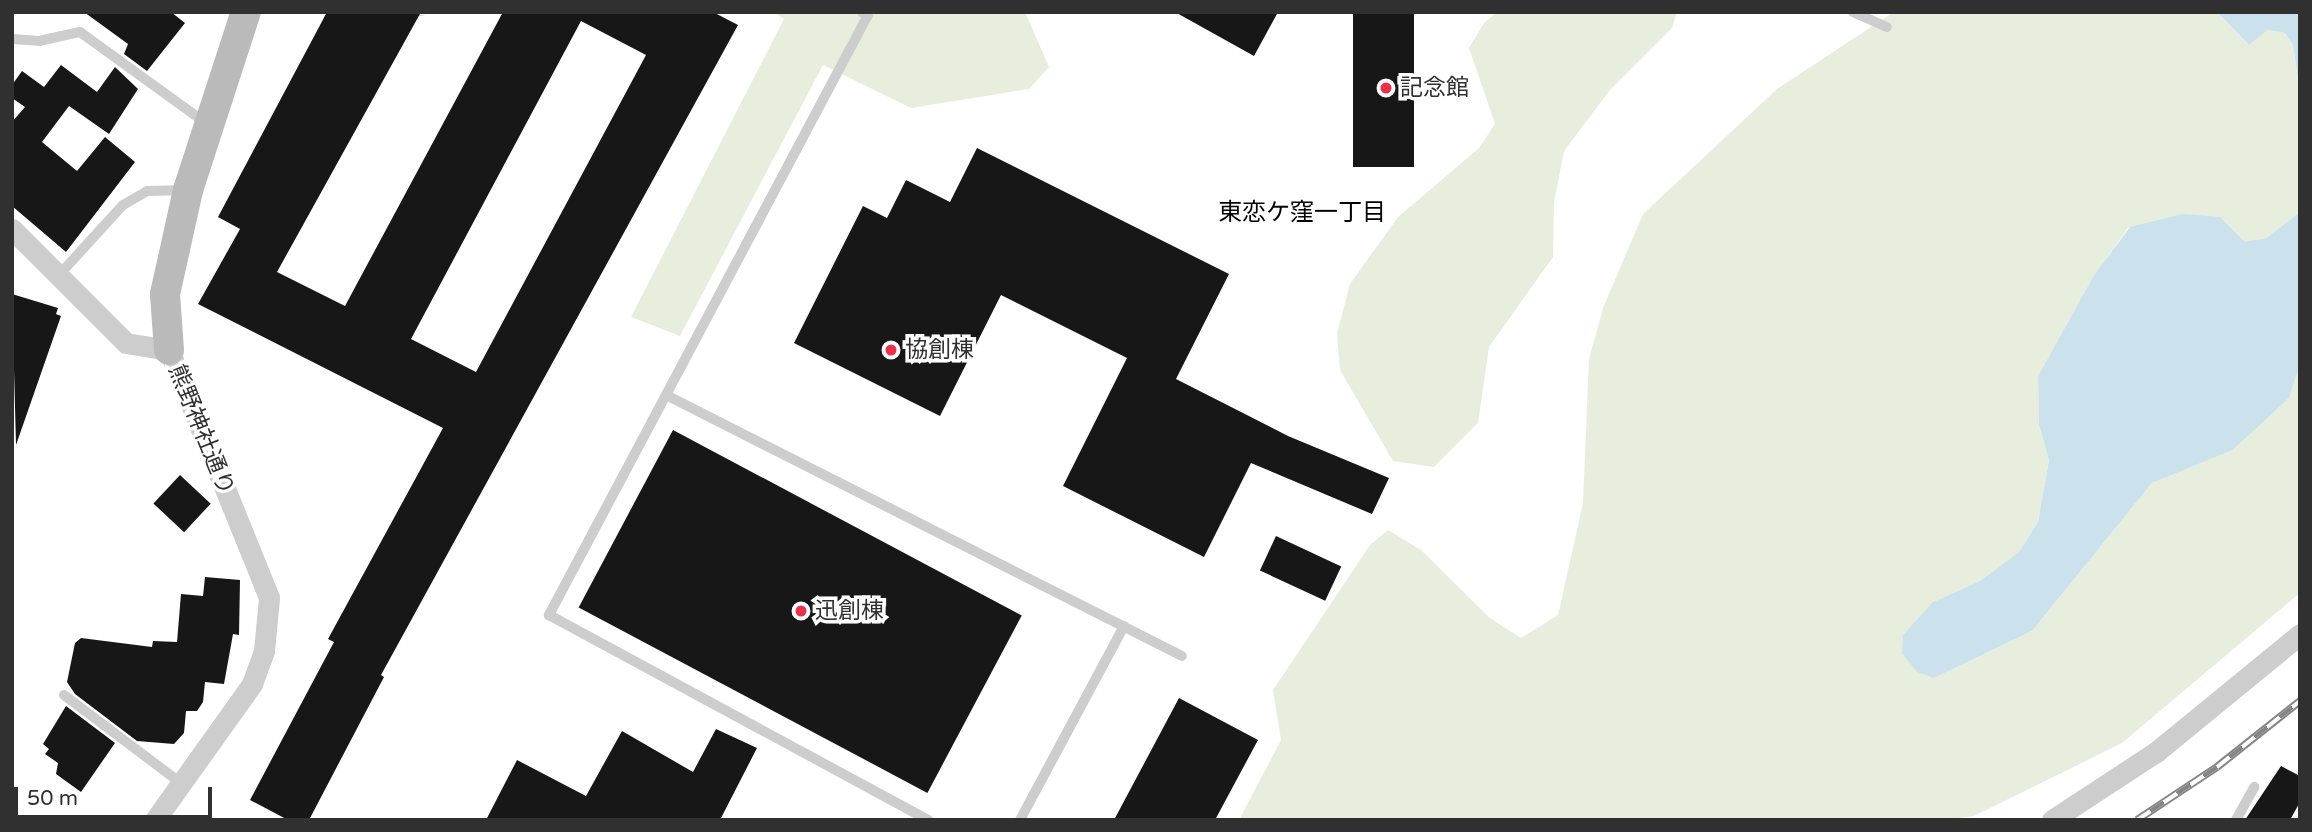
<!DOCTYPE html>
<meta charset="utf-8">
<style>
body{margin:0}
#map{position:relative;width:2312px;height:832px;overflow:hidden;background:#fff;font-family:"Varela Round","Noto Sans JP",sans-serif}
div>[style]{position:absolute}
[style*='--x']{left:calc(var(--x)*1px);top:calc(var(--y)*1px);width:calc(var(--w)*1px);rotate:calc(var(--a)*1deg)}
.green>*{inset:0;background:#e8eede}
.water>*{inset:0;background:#cbe2ed}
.building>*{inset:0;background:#171717;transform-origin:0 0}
.lane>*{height:10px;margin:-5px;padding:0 5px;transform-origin:5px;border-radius:5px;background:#cdcdcd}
.street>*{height:21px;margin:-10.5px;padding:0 10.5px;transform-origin:10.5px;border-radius:10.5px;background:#cdcdcd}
.secondary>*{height:30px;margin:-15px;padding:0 15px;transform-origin:15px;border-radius:15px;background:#bababa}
.rail>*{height:8px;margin-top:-4px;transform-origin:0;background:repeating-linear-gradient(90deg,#fff 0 16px,#858585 0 32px);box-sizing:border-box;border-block:2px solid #858585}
.dots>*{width:19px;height:19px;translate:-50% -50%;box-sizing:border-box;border:4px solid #fff;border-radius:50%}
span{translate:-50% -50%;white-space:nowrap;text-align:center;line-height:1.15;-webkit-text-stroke:7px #fff;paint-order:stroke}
.poi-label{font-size:23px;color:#303030}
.left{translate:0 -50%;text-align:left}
.street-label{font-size:23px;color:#303030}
.neighbourhood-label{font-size:24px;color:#000}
.frame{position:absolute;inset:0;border:14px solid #303030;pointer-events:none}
.scale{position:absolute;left:14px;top:787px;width:198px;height:32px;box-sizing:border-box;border:4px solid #303030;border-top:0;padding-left:9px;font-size:21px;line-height:24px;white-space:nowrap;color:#303030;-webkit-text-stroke:5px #fff;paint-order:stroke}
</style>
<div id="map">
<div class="green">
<i style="clip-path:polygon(774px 12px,1025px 12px,1049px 67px,1029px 89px,911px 108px,823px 65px,680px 336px,631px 317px,784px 19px)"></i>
<i style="clip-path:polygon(1497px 12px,1677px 12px,1672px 28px,1610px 90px,1564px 151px,1554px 203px,1553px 257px,1489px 347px,1478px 423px,1434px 467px,1393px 461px,1340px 370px,1337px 333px,1350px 284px,1398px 217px,1479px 148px,1495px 124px,1469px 48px,1484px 23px)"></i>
<i style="clip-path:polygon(1894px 12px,2217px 12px,2249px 45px,2268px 30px,2285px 33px,2293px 45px,2300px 94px,2300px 212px,2266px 238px,2244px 243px,2129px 227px,2094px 275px,2038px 376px,2039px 425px,2049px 460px,2038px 522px,2019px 552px,1980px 581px,1933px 602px,1934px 678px,2032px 631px,2152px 483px,2233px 450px,2289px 398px,2300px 365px,2300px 593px,2122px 743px,1974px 816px,1941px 820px,1239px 820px,1281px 740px,1273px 690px,1370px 545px,1388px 530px,1421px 550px,1490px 618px,1521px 638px,1558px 615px,1583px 503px,1589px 359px,1603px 308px,1643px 214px,1777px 89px)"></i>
</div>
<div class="water">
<i style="clip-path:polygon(2217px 12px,2300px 12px,2300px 94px,2293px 45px,2285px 33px,2268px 30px,2249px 45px)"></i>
<i style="clip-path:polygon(2300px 212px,2300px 365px,2289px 398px,2233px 450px,2152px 483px,2032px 631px,1934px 678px,1917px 672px,1902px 653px,1903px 635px,1933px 602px,1980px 581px,2019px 552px,2038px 522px,2049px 460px,2039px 425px,2038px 376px,2094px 275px,2130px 227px,2183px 214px,2220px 217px,2245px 242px,2266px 238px)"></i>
</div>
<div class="building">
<i style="clip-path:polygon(84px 12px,171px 12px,185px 23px,147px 71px,124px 54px,128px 44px)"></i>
<i style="clip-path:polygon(evenodd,327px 12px,421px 12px,277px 272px,345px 306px,503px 12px,713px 12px,738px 25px,381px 675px,384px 677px,309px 820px,288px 820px,250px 800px,334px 642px,328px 639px,443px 428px,198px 304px,240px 229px,218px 217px,327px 12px,581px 21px,646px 55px,476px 372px,411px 339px,581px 21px)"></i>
<i style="clip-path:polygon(1175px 12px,1278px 12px,1254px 56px)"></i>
<i style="left:1353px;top:12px;width:61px;height:155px"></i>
<i style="clip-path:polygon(61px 65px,97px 92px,115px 67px,138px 89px,109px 134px,69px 106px,42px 142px,77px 171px,105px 137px,135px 162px,66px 252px,12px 206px,12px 122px,25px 107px,12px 98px,12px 85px,22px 71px,44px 87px)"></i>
<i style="clip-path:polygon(977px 148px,1229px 274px,1176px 379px,1288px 436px,1389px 478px,1372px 514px,1251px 463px,1204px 557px,1063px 486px,1127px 358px,1001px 295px,940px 416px,794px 343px,863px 206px,887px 218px,906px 180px,950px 202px)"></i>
<i style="clip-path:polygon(12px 294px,58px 308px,56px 314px,61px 316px,16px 445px)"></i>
<i style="left:673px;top:430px;width:395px;height:201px;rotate:28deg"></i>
<i style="left:180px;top:475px;width:42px;height:39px;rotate:43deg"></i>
<i style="left:1276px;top:536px;width:72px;height:38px;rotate:25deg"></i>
<i style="clip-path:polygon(205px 577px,240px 580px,239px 635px,233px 634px,224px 684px,205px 682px,203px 702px,197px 711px,186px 711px,184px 733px,174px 744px,137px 741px,75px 694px,67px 682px,75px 643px,81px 638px,152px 647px,153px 641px,177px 642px,181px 594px,203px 596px)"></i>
<i style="clip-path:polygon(1179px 698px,1258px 740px,1215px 820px,1114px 820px)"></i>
<i style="clip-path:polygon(66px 706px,115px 743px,81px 792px,56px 774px,58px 763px,45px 754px,49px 749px,43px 744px)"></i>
<i style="clip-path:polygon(716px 729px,757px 748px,720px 820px,486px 820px,517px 760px,586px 796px,622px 731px,693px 772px)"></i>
<i style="clip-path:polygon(2281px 766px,2300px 776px,2300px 802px,2290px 820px,2245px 820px)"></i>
</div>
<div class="lane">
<i style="--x:862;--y:12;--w:7;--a:27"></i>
<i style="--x:868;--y:15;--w:680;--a:118"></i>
<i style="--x:549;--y:615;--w:431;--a:28.4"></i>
<i style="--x:1853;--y:12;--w:37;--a:24"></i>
<i style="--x:12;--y:39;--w:27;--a:4"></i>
<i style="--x:39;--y:41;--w:42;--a:-12.4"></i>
<i style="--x:80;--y:32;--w:157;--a:35.9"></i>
<i style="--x:59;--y:275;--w:95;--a:-47.6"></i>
<i style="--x:123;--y:205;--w:28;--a:-30"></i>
<i style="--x:147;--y:191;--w:40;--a:-1.4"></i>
<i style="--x:666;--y:395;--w:578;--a:26.83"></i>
<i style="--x:64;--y:695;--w:148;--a:37"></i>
<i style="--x:1020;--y:820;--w:220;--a:-61.8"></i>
<i style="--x:2236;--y:820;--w:38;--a:-61"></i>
</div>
<div class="street">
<i style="--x:12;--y:229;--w:161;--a:45"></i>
<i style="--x:126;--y:343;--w:44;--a:9.2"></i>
<i style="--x:169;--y:350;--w:267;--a:68"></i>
<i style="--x:269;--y:598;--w:53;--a:95.4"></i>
<i style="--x:264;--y:651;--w:35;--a:110"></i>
<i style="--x:252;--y:684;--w:167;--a:125.5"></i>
<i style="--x:2052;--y:820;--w:124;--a:-33.2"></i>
<i style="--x:2156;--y:752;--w:186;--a:-39.3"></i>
</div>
<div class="secondary">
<i style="--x:169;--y:350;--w:56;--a:-94.1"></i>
<i style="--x:165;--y:294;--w:107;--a:-77.5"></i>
<i style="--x:188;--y:190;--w:187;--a:-72"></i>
</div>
<div class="rail">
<i style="--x:2137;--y:820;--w:96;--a:-33.5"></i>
<i style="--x:2217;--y:767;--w:106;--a:-38.5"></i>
</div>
<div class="dots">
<i style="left:1386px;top:88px;background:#e9314c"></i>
<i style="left:891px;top:350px;background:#e9314c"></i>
<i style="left:801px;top:611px;background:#e9314c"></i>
</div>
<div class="poi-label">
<span class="left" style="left:1400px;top:88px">記念館</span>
<span class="left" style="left:905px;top:350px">協創棟</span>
<span class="left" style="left:815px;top:611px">迅創棟</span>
</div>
<div class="street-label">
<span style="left:201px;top:430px;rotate:68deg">熊野神社通り</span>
</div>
<div class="neighbourhood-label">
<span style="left:1302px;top:213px">東恋ケ窪一丁目</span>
</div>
<div class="frame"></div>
<div class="scale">50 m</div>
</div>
